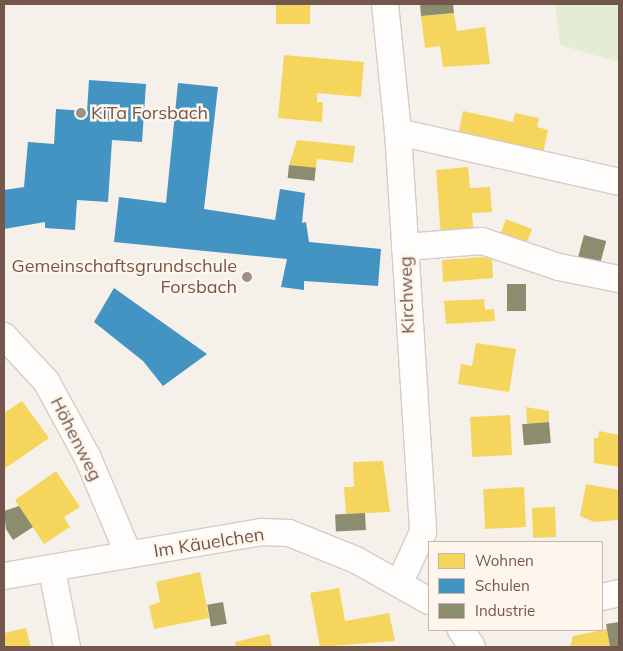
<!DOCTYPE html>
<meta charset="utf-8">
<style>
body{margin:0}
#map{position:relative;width:623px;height:651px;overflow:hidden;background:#f6f0ea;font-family:Mulish,sans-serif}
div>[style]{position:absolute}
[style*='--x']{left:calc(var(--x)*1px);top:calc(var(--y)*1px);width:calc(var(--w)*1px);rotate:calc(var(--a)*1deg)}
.green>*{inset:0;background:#e4ecd5}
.homes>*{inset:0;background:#f6d55c;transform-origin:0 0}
.schools>*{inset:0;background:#4393c3}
.industry>*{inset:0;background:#8c8c6e;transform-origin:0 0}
.roads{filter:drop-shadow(1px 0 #d4ccc7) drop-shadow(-1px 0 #d4ccc7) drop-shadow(0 1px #d4ccc7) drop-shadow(0 -1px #d4ccc7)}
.minor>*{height:26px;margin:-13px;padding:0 13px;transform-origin:13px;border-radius:13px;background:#fefdfc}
.dots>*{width:14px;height:14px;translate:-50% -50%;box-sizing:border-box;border:2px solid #fef6ec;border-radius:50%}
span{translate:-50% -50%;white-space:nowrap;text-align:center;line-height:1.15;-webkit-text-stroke:5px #fef6ec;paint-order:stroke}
.poi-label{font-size:18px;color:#73574c}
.left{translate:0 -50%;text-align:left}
.right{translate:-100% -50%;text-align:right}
.street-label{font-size:18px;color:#73574c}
.frame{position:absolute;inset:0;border:5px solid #73574c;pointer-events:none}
.legend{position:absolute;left:428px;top:541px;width:175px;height:90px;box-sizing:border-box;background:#fef6ec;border:1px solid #c6b6ac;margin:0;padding:6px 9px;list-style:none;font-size:15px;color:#73574c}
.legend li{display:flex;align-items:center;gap:10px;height:25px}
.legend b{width:25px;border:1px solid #c6b6ac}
</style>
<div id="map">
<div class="green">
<i style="clip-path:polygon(555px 4px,619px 4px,619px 62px,560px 45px)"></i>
</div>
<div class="homes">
<i style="left:276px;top:4px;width:34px;height:20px"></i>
<i style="clip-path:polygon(454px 13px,457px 31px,485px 27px,490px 64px,443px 67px,440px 46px,425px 48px,421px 16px)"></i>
<i style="clip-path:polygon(284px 55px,364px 62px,361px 97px,317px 93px,317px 102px,323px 102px,322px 122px,278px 118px)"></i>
<i style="clip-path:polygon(463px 111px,513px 122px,515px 113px,539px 118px,537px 127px,548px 130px,542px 158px,457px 141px)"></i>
<i style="clip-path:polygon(297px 140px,355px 146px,353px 163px,317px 159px,316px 168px,289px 165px)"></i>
<i style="clip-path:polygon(468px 167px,470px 188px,490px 187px,492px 212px,472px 213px,474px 235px,441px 238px,436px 170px)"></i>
<i style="left:506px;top:219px;width:28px;height:22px;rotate:21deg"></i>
<i style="clip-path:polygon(482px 257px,492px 259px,493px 278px,443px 282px,442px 260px)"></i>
<i style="clip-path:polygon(484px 299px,485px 310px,494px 309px,495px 321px,446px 324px,444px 301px)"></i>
<i style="clip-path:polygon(476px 343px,516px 349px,509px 392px,458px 384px,461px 364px,472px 366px)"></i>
<i style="clip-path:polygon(22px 401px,49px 438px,4px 469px,4px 413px)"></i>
<i style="clip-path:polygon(526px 407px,549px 411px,549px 422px,527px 424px)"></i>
<i style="left:510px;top:415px;width:40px;height:40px;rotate:87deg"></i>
<i style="clip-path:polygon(599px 431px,619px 435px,619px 467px,594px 463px,594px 438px,598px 438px)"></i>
<i style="clip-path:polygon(383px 461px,390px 512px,346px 514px,344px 487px,354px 487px,353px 462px)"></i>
<i style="clip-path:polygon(56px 471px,80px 507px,64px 517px,70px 527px,44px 544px,15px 500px)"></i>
<i style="clip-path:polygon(586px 484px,619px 490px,619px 520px,594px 522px,580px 516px)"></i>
<i style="left:524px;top:487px;width:40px;height:41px;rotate:87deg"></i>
<i style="left:555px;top:507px;width:30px;height:23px;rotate:88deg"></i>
<i style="clip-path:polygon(200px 572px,209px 618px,154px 629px,149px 606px,160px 602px,156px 582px)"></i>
<i style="clip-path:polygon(339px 588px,345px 621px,389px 613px,395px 641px,320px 647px,310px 593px)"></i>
<i style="clip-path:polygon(26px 628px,31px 647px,4px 647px,4px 633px)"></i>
<i style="clip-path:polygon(607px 629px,610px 647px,570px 647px,573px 636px)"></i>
<i style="clip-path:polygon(269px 634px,272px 647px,236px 647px,235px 642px)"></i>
</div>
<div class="schools">
<i style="clip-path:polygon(89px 80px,146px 84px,142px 142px,112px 140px,108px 202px,77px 200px,75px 230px,45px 228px,45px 222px,4px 229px,4px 190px,24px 187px,28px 142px,54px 144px,56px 109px,87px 111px)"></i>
<i style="clip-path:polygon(178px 83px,218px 87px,204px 209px,275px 220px,280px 189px,305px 193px,302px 223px,306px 222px,309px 242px,381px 249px,378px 286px,304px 281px,304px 290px,281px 287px,287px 259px,114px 242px,119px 197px,166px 203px)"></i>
<i style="clip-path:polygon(114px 288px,207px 354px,163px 386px,143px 361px,94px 322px)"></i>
</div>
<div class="industry">
<i style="clip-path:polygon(420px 4px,453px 4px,454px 13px,421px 16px)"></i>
<i style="left:289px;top:165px;width:27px;height:13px;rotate:6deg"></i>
<i style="left:584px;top:235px;width:23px;height:23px;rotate:15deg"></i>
<i style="left:526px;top:284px;width:27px;height:19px;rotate:90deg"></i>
<i style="left:549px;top:422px;width:21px;height:27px;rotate:85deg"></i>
<i style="clip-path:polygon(19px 506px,33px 527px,13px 540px,6px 529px,4px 511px)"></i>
<i style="left:365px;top:513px;width:17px;height:30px;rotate:87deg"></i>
<i style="left:223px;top:602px;width:22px;height:16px;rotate:80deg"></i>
<i style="clip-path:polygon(619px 622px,619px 647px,610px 647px,606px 624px)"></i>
</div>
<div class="roads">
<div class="minor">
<i style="--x:385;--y:4;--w:129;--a:84.2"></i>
<i style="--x:398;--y:132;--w:401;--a:86.4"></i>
<i style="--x:423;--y:532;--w:55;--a:114.7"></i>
<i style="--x:398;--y:132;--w:227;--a:12.7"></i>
<i style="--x:405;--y:247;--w:77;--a:-4.5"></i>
<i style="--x:482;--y:241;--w:81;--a:18.7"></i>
<i style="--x:559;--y:267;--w:61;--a:11.3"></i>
<i style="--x:4;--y:336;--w:62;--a:47"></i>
<i style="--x:46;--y:381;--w:88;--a:61.4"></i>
<i style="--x:88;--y:458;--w:105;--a:67.1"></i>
<i style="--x:52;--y:570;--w:78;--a:79"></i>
<i style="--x:4;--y:576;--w:262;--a:-9.7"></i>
<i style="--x:262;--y:532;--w:27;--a:2"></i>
<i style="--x:289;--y:533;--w:72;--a:21.9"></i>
<i style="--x:356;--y:560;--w:84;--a:29.3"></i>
<i style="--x:602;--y:597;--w:17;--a:-13"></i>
<i style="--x:461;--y:630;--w:20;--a:57"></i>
</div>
</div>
<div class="dots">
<i style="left:81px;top:113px;background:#a18d83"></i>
<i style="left:247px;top:277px;background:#a18d83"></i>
</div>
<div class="poi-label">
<span class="left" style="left:91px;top:113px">KiTa Forsbach</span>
<span class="right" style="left:237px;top:277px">Gemeinschaftsgrundschule<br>Forsbach</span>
</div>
<div class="street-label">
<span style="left:407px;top:295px;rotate:-92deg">Kirchweg</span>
<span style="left:76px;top:439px;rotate:63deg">Höhenweg</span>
<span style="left:209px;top:543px;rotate:-9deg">Im Käuelchen</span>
</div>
<div class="frame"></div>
<ul class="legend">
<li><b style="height:14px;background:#f6d55c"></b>Wohnen</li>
<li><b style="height:14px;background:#4393c3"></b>Schulen</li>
<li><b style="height:14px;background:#8c8c6e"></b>Industrie</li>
</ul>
</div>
